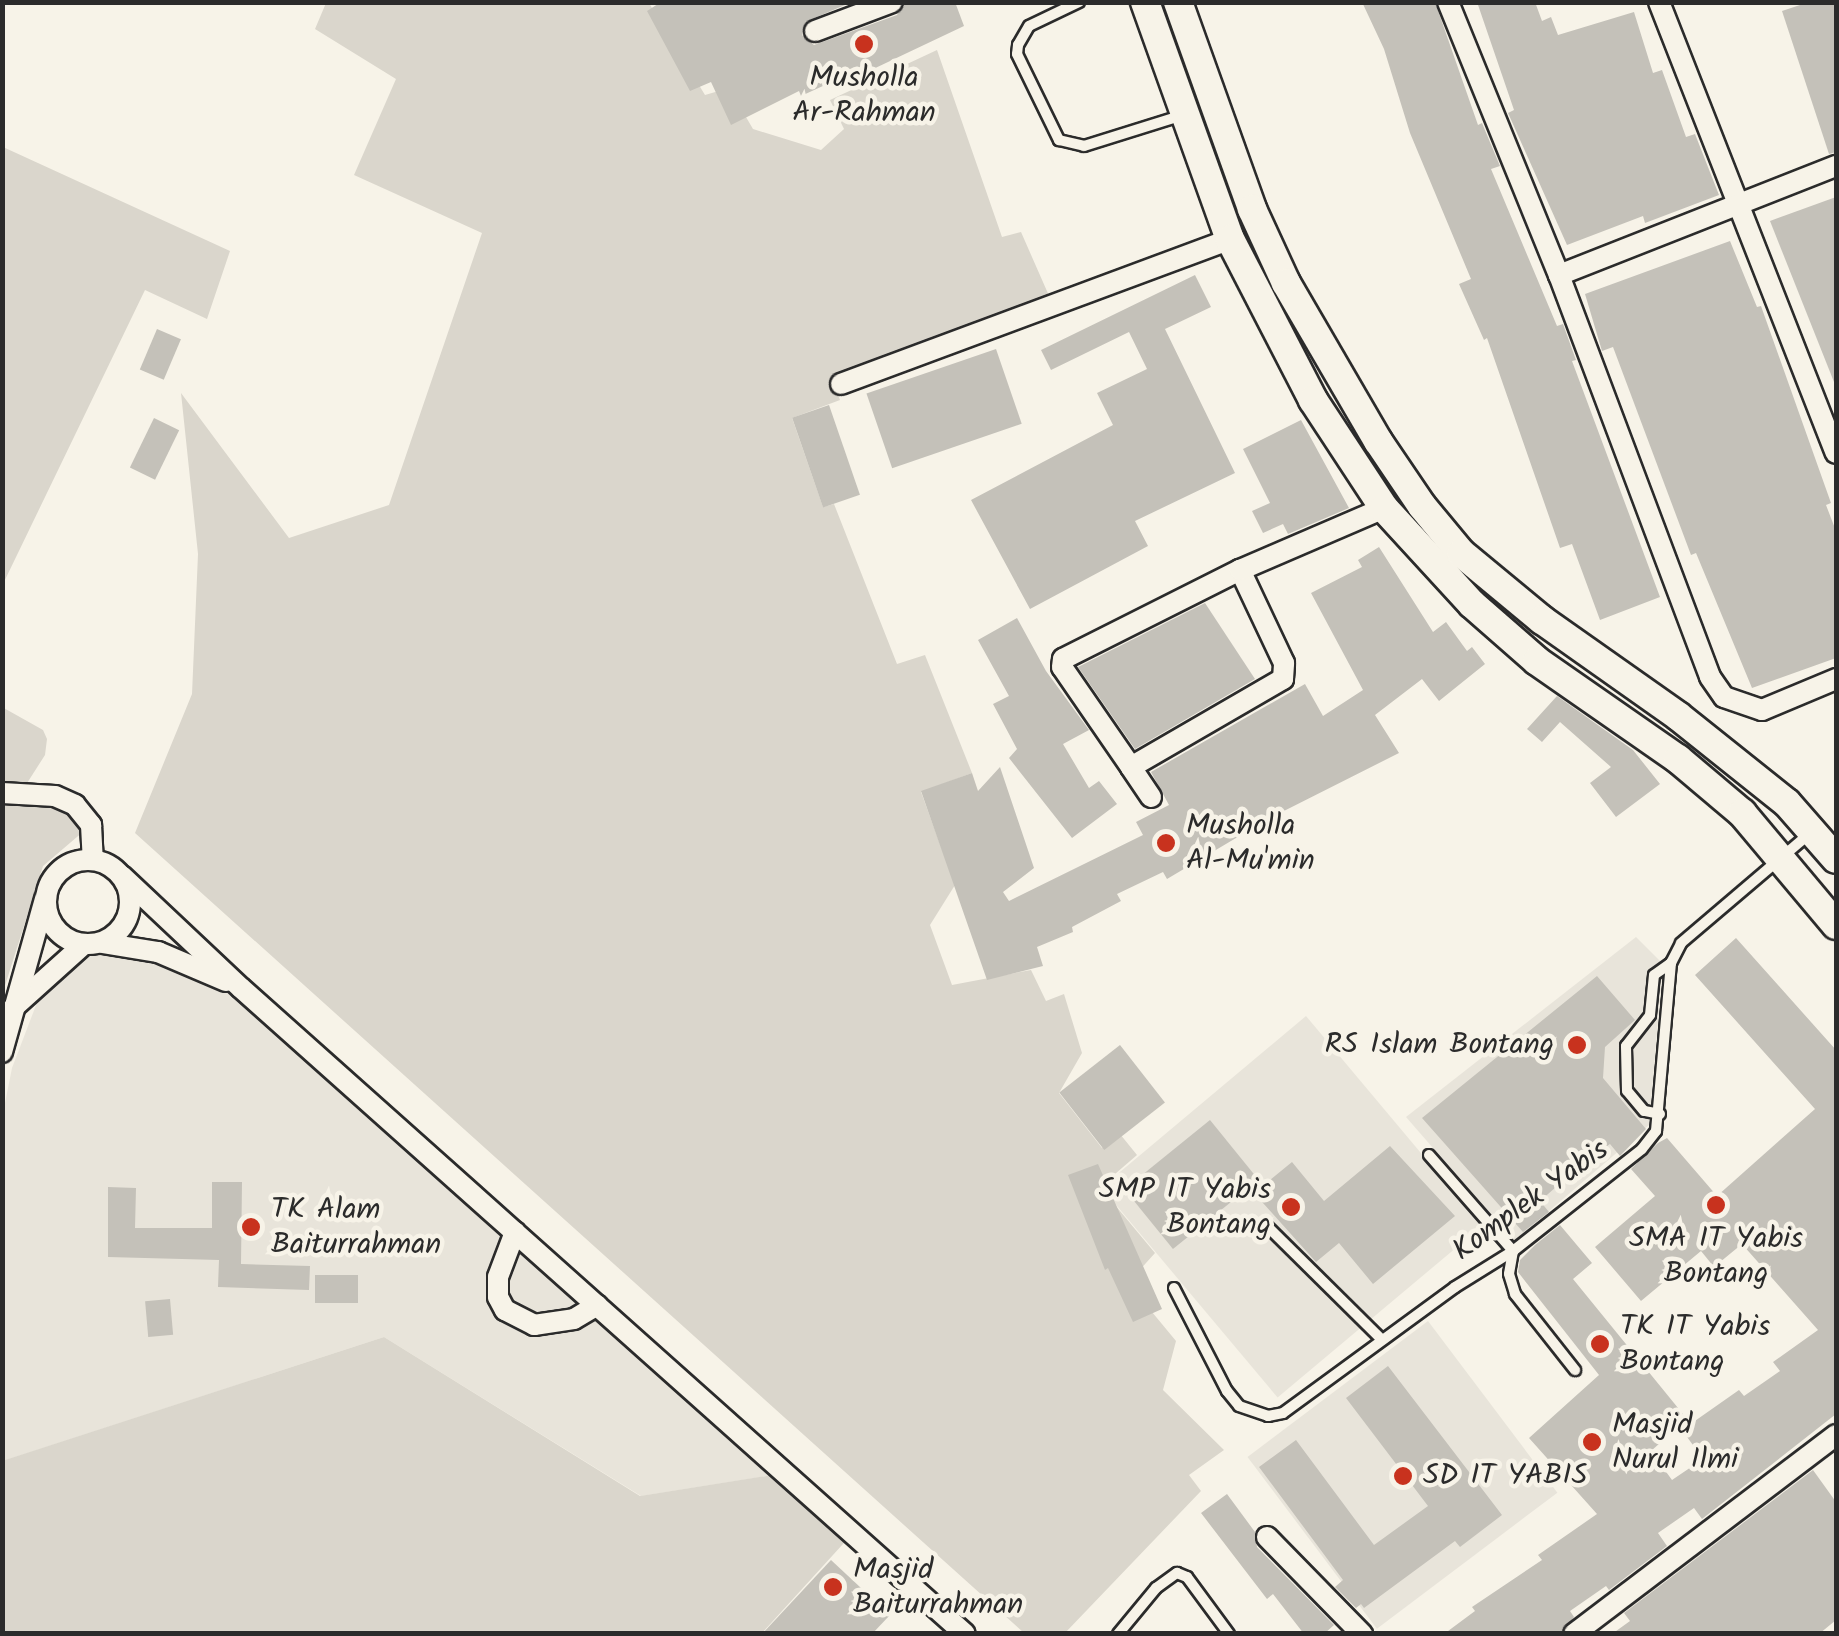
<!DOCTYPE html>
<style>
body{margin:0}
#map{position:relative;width:1839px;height:1636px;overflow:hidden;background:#f7f3e8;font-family:Kalam,sans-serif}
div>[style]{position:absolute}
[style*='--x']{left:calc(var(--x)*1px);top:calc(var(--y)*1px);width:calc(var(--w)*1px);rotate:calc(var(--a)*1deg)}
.built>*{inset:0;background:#e8e4da;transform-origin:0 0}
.green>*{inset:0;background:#dad6cc}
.building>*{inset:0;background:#c4c1b9;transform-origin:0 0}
.roads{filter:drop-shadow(2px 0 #2b2b2b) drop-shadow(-2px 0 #2b2b2b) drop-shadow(0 2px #2b2b2b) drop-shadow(0 -2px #2b2b2b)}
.service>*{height:10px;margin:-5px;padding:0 5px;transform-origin:5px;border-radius:5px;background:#f7f3e8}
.minor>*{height:20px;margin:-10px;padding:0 10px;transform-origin:10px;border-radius:10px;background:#f7f3e8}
.minor>.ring{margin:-10px;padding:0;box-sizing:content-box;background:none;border:20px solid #f7f3e8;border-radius:50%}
.secondary>*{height:28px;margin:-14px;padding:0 14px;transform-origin:14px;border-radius:14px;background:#f7f3e8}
.dots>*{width:28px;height:28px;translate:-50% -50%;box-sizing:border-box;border:5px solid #f7f3e8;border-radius:50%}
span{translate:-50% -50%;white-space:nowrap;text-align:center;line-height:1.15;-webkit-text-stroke:9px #f7f3e8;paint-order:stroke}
.poi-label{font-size:30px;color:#2b2b2b}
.left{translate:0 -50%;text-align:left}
.right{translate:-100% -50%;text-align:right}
.street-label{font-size:30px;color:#2b2b2b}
.frame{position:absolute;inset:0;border:5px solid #2b2b2b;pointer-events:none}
</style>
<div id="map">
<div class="built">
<i style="clip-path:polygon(1636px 937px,1663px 964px,1649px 1125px,1514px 1241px,1406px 1117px)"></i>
<i style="clip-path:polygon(125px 945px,227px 990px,779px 1474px,641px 1496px,384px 1337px,3px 1461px,2px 1118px,12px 1068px,38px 1000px,88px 957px)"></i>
<i style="left:1306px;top:1016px;width:274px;height:267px;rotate:50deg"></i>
<i style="left:1428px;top:1321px;width:215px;height:226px;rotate:53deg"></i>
</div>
<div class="green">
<i style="clip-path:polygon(326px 3px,649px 3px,705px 95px,729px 88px,753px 129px,821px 150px,844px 129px,830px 100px,937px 50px,1002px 237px,1021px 232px,1050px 298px,832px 378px,840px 400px,792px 418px,823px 507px,834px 504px,897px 664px,925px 655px,972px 773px,921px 792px,955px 885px,930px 925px,952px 985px,1031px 970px,1046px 1001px,1064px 994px,1082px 1053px,1059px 1093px,1102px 1148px,1120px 1134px,1137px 1155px,1100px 1187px,1155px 1253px,1128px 1283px,1176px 1341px,1163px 1390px,1224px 1450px,1189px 1475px,1201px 1491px,1065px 1633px,1024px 1633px,135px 833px,192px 694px,198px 554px,181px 393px,289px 538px,389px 505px,482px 233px,354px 175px,396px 79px,315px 29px)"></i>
<i style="clip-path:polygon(3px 147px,230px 251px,207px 319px,145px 290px,3px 584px)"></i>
<i style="clip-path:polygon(2px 707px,43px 730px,47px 739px,45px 755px,22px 791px,55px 796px,91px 825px,43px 866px,3px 992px)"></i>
<i style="clip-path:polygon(384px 1337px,640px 1496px,779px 1474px,853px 1533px,762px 1633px,3px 1633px,2px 1461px)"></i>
</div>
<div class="building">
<i style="clip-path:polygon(661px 2px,852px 2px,805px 22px,802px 35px,814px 45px,897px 15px,906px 2px,955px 2px,964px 26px,850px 80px,847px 75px,801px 96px,799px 91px,731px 125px,711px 82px,690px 91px,647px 11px)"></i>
<i style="clip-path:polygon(1362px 2px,1435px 2px,1478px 125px,1482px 123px,1500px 166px,1491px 169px,1557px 326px,1563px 324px,1576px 360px,1572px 361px,1660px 597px,1600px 620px,1572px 544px,1560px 548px,1487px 338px,1484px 340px,1459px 284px,1471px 279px,1410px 133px,1384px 49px)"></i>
<i style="clip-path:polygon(1477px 2px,1535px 2px,1542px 21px,1551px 17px,1558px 35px,1634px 12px,1653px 73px,1662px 70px,1686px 137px,1695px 134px,1719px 195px,1645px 223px,1643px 216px,1567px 245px,1508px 113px,1514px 110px)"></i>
<i style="clip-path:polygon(1809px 2px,1836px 2px,1836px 152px,1829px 154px,1782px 11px)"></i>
<i style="clip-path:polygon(1836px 197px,1836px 382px,1834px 382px,1770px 221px)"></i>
<i style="clip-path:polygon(1730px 241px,1757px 307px,1761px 306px,1831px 503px,1826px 505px,1836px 531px,1836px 658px,1752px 688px,1696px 553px,1691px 555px,1613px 347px,1602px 351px,1585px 294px)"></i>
<i style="clip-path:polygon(1195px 275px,1211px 307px,1165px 329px,1235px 473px,1135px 521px,1148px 546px,1030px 609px,971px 500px,1113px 425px,1097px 393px,1147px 369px,1129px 332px,1051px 370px,1041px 350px)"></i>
<i style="left:157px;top:329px;width:26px;height:44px;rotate:23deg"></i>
<i style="left:996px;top:349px;width:79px;height:137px;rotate:71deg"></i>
<i style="left:829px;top:405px;width:95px;height:39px;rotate:71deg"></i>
<i style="left:154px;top:418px;width:28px;height:55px;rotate:26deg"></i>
<i style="clip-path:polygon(1301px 420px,1349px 508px,1288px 534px,1283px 524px,1263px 533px,1252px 511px,1270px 503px,1243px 449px)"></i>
<i style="clip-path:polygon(1379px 547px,1433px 632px,1446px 622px,1467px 651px,1472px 647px,1485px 664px,1439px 701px,1422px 679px,1375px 715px,1399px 753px,1268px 819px,1167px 879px,1163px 872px,1117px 894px,1121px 901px,1072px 927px,1073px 932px,1037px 947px,1043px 966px,987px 980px,921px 791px,972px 773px,978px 791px,1000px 767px,1034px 868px,1003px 892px,1009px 901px,1143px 835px,1136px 822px,1169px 805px,1151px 772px,1305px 684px,1323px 716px,1363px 690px,1311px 593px,1362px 567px,1358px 560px)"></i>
<i style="clip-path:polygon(1205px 603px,1255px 679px,1135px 749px,1078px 667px)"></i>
<i style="clip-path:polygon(1017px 618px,1046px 671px,1089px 730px,1063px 744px,1089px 788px,1099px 781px,1117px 804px,1072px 838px,1009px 758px,1017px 749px,993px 704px,1009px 696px,978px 640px)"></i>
<i style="clip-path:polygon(1557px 696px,1633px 750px,1660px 784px,1616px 817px,1590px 783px,1611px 767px,1560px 722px,1542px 742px,1527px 729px)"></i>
<i style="clip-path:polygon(1736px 938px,1836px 1050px,1836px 1414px,1702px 1519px,1694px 1508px,1658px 1533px,1667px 1546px,1609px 1590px,1606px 1586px,1570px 1611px,1574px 1617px,1561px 1634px,1444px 1634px,1475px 1611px,1472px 1607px,1542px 1560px,1538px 1555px,1597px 1514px,1529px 1438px,1599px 1375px,1518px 1272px,1520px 1260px,1535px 1245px,1560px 1225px,1592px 1263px,1573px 1279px,1687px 1419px,1651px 1451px,1672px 1480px,1703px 1459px,1682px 1430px,1739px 1390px,1744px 1396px,1780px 1371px,1773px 1362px,1818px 1330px,1742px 1244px,1714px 1267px,1701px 1251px,1641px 1301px,1595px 1247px,1655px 1196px,1631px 1169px,1658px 1143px,1667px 1138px,1717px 1196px,1815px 1109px,1695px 975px)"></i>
<i style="clip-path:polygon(1597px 976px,1635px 1020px,1605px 1047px,1603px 1078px,1646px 1129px,1620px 1156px,1610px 1144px,1587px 1160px,1540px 1201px,1549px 1212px,1523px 1232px,1422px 1118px)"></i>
<i style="left:1120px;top:1045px;width:73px;height:77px;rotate:52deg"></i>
<i style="left:1210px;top:1120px;width:77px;height:110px;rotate:51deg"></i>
<i style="clip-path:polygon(1390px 1146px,1455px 1216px,1373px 1284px,1339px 1243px,1316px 1262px,1254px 1193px,1292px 1162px,1324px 1201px)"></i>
<i style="clip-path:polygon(1098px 1164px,1162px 1309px,1133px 1322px,1108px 1268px,1105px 1270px,1068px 1175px)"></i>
<i style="clip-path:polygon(212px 1182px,242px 1182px,241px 1264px,310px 1266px,309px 1290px,218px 1287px,219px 1260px,108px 1257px,108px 1187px,136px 1188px,135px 1228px,212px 1228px)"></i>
<i style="left:315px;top:1275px;width:43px;height:28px"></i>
<i style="left:170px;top:1299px;width:36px;height:25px;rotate:85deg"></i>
<i style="clip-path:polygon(1388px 1366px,1502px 1515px,1460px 1547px,1455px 1541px,1364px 1608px,1361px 1604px,1356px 1608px,1335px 1587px,1343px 1580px,1259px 1467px,1296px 1440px,1374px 1545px,1428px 1506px,1346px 1398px)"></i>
<i style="clip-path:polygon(1813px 1470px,1836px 1502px,1836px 1620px,1819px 1634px,1612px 1634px,1630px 1621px,1624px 1613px)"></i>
<i style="clip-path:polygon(1227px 1494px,1255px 1532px,1257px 1547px,1334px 1625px,1324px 1634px,1304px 1634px,1273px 1594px,1267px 1599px,1201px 1513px)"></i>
<i style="clip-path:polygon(831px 1560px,890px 1615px,872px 1634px,762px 1634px)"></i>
</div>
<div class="roads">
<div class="service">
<i style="--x:1079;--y:2;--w:55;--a:154.4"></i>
<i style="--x:1029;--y:26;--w:22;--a:120"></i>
<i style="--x:1018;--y:45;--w:9;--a:96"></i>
<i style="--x:1017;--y:54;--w:96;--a:64"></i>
<i style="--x:1059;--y:140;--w:26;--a:13"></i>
<i style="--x:1084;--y:146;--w:104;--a:-17.4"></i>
<i style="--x:1660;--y:1114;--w:16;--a:-169"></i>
<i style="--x:1644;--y:1111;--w:26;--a:-130"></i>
<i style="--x:1627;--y:1091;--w:45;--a:-91.3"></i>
<i style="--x:1626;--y:1046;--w:39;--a:-52"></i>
<i style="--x:1650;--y:1015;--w:40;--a:-84.3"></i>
<i style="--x:1654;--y:975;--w:21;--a:-35"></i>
<i style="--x:1429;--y:1155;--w:128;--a:48.8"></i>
<i style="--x:1513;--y:1251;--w:23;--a:100"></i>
<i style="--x:1509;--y:1274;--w:21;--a:73"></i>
<i style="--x:1515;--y:1294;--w:97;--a:51.7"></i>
<i style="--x:1267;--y:1226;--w:161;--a:44.7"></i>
<i style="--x:1174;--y:1288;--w:116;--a:62.8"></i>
<i style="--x:1227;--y:1391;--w:19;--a:51"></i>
<i style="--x:1239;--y:1406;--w:31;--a:19"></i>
<i style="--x:1268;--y:1416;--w:15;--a:-11"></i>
<i style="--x:1283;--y:1413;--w:213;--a:-36.2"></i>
<i style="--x:1455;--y:1287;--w:68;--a:-31.8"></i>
<i style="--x:1513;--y:1251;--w:164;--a:-38.3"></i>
<i style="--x:1642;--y:1149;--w:23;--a:-52"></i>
<i style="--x:1656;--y:1131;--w:169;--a:-84.9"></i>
<i style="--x:1671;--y:963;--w:22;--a:-63"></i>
<i style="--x:1681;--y:943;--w:168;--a:-40.4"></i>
<i style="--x:1118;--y:1634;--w:60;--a:-50.4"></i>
<i style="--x:1156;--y:1588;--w:26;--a:-36"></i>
<i style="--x:1177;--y:1573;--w:11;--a:22"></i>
<i style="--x:1187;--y:1577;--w:71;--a:53.6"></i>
</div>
<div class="minor">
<i style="--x:1448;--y:2;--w:295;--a:67.9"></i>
<i style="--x:1559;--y:275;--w:429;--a:69.4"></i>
<i style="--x:1710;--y:677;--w:24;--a:55"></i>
<i style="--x:1724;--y:697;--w:40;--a:18.9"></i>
<i style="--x:1762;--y:710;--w:80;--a:-22.7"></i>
<i style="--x:1659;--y:2;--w:484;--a:68.6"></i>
<i style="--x:815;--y:31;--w:82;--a:-20.6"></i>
<i style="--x:1559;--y:275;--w:298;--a:-21.5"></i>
<i style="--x:841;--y:384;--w:415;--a:-20.4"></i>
<i style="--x:1131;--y:767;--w:121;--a:-124.6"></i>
<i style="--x:1062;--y:667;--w:8;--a:-83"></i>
<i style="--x:1063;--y:659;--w:198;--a:-26.7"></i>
<i style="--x:2;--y:793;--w:53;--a:3.2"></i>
<i style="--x:55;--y:796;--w:22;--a:24"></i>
<i style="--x:75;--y:805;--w:26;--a:51"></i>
<i style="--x:91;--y:825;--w:34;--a:87"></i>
<i style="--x:1151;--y:797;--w:36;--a:-124"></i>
<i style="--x:1131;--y:767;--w:176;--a:-30.1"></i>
<i style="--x:1283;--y:679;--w:16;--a:-86"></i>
<i style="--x:1284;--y:663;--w:103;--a:-115.3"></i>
<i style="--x:1240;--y:570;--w:157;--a:-23.3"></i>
<i class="ring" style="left:46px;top:860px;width:64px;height:64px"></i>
<i style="--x:122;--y:876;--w:163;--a:43.3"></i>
<i style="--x:241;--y:988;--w:970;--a:41.74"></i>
<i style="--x:102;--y:943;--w:57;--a:9.1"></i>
<i style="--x:158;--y:952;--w:74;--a:23.1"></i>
<i style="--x:14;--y:1007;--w:93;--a:-41.9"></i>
<i style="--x:2;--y:1052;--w:159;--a:-74.3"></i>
<i style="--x:515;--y:1232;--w:48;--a:110.7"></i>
<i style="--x:498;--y:1277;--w:20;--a:90"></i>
<i style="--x:498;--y:1297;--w:15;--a:62"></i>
<i style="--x:505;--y:1310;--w:33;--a:27"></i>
<i style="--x:534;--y:1325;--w:40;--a:-8.5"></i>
<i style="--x:574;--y:1319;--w:27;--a:-31"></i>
<i style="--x:1267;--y:1537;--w:136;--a:45.6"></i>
<i style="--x:1574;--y:1634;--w:329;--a:-37.2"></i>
</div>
<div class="secondary">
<i style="--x:1145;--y:2;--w:252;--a:70.3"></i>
<i style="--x:1230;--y:239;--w:181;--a:62.7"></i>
<i style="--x:1313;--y:400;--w:129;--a:56.7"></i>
<i style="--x:1384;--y:508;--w:130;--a:47.5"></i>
<i style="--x:1472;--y:604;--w:86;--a:41.2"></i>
<i style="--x:1537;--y:661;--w:172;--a:34.8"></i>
<i style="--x:1678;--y:759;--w:84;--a:40.2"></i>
<i style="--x:1742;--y:813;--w:146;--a:50"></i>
<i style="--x:1178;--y:2;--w:220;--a:70.3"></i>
<i style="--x:1252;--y:209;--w:81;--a:65.3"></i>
<i style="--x:1286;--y:283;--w:183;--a:59.8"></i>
<i style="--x:1378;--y:441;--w:78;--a:55.9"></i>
<i style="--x:1422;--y:506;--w:61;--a:50.3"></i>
<i style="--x:1461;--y:553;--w:105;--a:39.6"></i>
<i style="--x:1542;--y:620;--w:166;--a:35.2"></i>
<i style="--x:1678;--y:716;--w:139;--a:38.6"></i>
<i style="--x:1787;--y:803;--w:74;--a:48.8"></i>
</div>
</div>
<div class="dots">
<i style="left:864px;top:44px;background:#c8321e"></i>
<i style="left:1166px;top:843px;background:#c8321e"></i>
<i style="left:1577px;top:1045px;background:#c8321e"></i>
<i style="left:1716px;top:1205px;background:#c8321e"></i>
<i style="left:1291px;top:1207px;background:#c8321e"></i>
<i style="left:251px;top:1227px;background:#c8321e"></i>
<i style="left:1600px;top:1344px;background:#c8321e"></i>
<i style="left:1592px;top:1442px;background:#c8321e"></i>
<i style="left:1403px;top:1476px;background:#c8321e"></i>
<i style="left:833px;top:1587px;background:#c8321e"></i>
</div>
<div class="poi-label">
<span style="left:864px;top:95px">Musholla<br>Ar-Rahman</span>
<span class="left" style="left:1186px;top:843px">Musholla<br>Al-Mu'min</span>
<span class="right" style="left:1554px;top:1045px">RS Islam Bontang</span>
<span class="right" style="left:1271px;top:1207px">SMP IT Yabis<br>Bontang</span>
<span class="left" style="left:271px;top:1227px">TK Alam<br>Baiturrahman</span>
<span style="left:1716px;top:1256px">SMA IT Yabis<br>Bontang</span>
<span class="left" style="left:1620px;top:1344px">TK IT Yabis<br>Bontang</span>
<span class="left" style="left:1612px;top:1442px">Masjid<br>Nurul Ilmi</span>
<span class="left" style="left:1423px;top:1476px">SD IT YABIS</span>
<span class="left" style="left:853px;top:1587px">Masjid<br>Baiturrahman</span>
</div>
<div class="street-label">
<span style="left:1531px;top:1201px;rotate:-36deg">Komplek Yabis</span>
</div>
<div class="frame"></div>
</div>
